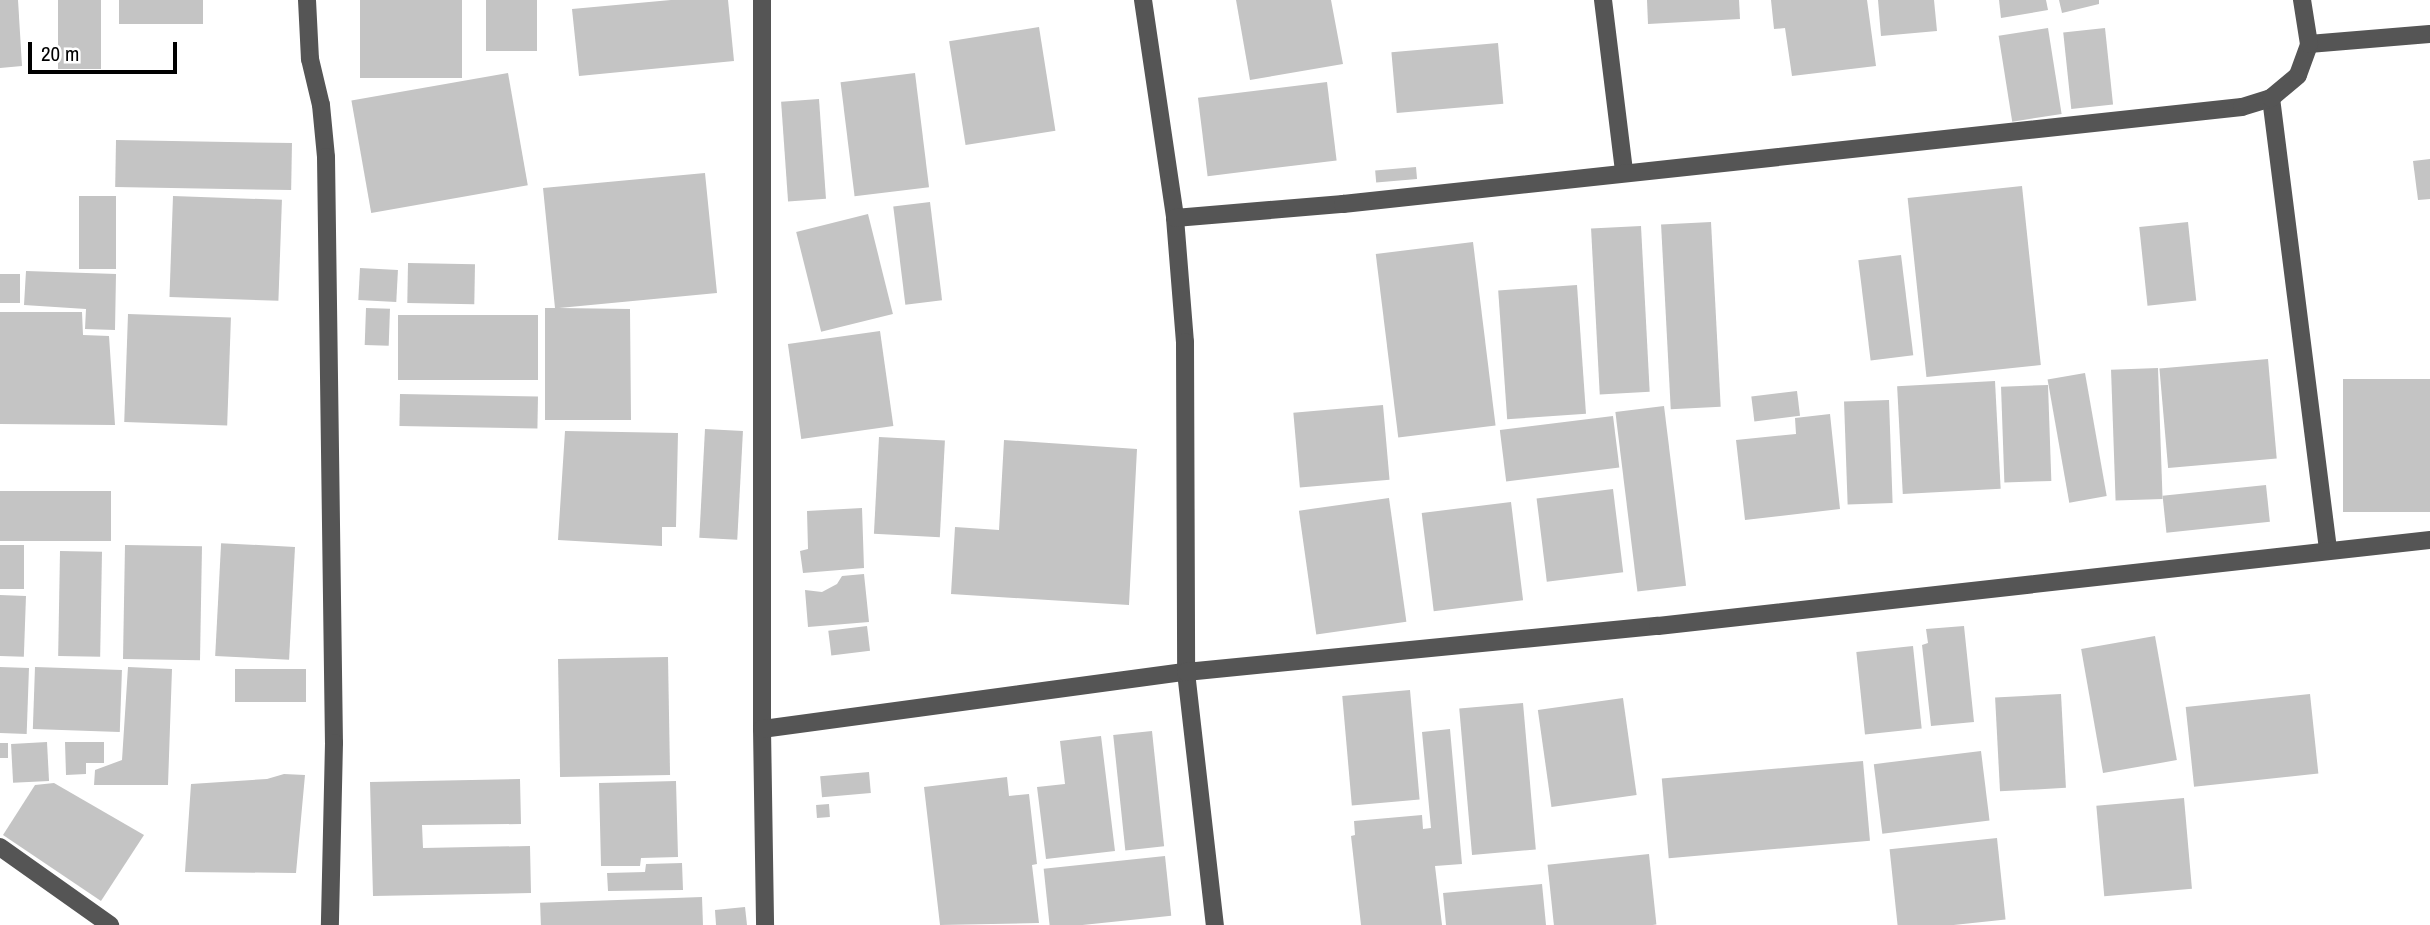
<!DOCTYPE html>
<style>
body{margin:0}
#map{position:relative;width:2430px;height:925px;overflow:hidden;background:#fff;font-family:"Archivo Narrow",sans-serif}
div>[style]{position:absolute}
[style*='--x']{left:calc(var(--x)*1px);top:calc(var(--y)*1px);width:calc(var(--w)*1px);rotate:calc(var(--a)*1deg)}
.building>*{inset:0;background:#c4c4c4;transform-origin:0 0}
.minor>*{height:18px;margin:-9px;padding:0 9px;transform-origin:9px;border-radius:9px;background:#555}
span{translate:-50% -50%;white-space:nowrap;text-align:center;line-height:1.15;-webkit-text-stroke:6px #fff;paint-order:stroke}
.scale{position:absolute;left:28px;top:42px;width:149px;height:32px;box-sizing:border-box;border:4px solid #000;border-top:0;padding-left:9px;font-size:21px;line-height:24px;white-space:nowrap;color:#000;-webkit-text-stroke:5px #fff;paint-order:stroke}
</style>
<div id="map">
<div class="building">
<i style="clip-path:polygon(0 0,18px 0,22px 66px,0 68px)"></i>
<i style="left:58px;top:0;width:43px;height:69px"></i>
<i style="left:119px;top:0;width:84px;height:24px"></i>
<i style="left:360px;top:0;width:102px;height:78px"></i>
<i style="left:486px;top:0;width:51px;height:51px"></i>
<i style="clip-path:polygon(671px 0,728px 0,734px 61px,579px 76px,572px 9px)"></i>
<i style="clip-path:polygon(1236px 0,1331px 0,1343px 64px,1250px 80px)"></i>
<i style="clip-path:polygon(1647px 0,1739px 0,1740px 19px,1648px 24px)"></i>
<i style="clip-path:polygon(1771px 0,1867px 0,1876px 66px,1792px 76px,1785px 28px,1774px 29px)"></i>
<i style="clip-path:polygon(1878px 0,1934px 0,1937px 31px,1881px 36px)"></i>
<i style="clip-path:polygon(1999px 0,2046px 0,2048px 10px,2001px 18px)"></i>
<i style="clip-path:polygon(2059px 0,2099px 0,2099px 4px,2062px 13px)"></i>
<i style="left:1039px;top:27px;width:105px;height:91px;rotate:81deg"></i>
<i style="left:2048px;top:28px;width:87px;height:50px;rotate:81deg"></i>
<i style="left:2105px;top:28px;width:77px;height:42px;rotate:84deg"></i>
<i style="left:1498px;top:43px;width:61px;height:107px;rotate:85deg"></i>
<i style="left:508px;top:73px;width:114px;height:159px;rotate:80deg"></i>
<i style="left:915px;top:73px;width:115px;height:75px;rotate:83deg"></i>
<i style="left:1327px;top:82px;width:79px;height:130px;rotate:83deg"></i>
<i style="left:819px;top:99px;width:100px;height:38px;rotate:86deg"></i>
<i style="left:116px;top:140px;width:176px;height:47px;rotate:1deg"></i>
<i style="clip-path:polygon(2430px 159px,2430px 199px,2418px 200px,2413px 161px)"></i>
<i style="left:1416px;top:167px;width:12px;height:41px;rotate:85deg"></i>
<i style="clip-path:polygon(705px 173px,717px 293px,559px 308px,630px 309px,631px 420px,545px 420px,545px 308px,555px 308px,543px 188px)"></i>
<i style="left:2022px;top:186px;width:180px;height:115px;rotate:84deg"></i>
<i style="left:116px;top:196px;width:73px;height:37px;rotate:90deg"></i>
<i style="left:173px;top:196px;width:109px;height:101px;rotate:2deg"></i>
<i style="left:930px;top:202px;width:99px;height:37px;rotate:83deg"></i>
<i style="left:868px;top:214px;width:103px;height:74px;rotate:76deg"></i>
<i style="left:1711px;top:222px;width:185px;height:50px;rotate:87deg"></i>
<i style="left:2188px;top:222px;width:79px;height:49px;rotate:84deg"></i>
<i style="left:1641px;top:226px;width:166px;height:50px;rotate:87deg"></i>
<i style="left:1473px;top:242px;width:185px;height:98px;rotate:83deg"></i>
<i style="left:1901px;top:255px;width:101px;height:43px;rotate:83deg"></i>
<i style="left:408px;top:263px;width:67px;height:40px;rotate:1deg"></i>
<i style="left:360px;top:268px;width:38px;height:32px;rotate:3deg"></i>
<i style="clip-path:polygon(26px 271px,116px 274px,115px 330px,85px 329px,86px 309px,24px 305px)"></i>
<i style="left:20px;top:274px;width:29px;height:20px;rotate:90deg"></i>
<i style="left:1577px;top:285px;width:129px;height:79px;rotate:86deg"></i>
<i style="left:366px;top:308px;width:24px;height:37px;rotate:2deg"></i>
<i style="clip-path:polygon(0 312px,82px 312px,83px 335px,109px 336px,115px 425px,0 424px)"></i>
<i style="left:128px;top:314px;width:103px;height:108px;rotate:2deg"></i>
<i style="left:538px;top:315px;width:65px;height:140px;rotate:90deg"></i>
<i style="left:880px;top:331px;width:96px;height:93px;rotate:82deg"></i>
<i style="left:2268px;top:359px;width:100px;height:109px;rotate:85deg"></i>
<i style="left:2158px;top:368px;width:131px;height:47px;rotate:88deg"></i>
<i style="left:2085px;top:373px;width:125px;height:38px;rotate:80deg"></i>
<i style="left:2430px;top:379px;width:133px;height:87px;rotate:90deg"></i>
<i style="left:1995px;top:381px;width:108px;height:98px;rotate:87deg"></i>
<i style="left:2048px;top:385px;width:96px;height:47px;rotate:88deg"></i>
<i style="left:1797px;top:391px;width:25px;height:46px;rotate:83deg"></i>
<i style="left:400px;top:394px;width:138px;height:32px;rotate:1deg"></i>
<i style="left:1889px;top:400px;width:103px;height:45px;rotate:88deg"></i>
<i style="left:1383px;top:405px;width:75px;height:90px;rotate:85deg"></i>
<i style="left:1664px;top:406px;width:181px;height:49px;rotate:83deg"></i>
<i style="clip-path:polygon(1830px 414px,1840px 509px,1745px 520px,1736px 440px,1796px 434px,1795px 418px)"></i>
<i style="left:1613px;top:416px;width:52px;height:114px;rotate:83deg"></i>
<i style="left:705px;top:429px;width:38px;height:109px;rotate:3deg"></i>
<i style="clip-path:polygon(565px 431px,678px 433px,676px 527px,662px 527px,662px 546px,558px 540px)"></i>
<i style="left:879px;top:437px;width:66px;height:97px;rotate:3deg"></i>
<i style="clip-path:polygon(1004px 440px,1137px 449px,1129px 605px,951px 594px,955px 527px,999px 530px)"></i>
<i style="left:2266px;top:485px;width:37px;height:104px;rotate:84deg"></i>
<i style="left:1613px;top:489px;width:84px;height:77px;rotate:83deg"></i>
<i style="left:0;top:491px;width:111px;height:50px"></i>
<i style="left:1389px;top:498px;width:125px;height:91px;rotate:82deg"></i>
<i style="left:1511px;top:502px;width:99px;height:90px;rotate:83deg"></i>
<i style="clip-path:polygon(862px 508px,864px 568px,803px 573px,800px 551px,808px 549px,807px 511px)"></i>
<i style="left:0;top:545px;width:24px;height:44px"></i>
<i style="left:125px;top:545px;width:77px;height:114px;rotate:1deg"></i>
<i style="left:295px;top:547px;width:113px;height:74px;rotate:93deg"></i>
<i style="left:60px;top:551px;width:42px;height:105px;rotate:1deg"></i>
<i style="clip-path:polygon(864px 574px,869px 622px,808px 627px,805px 590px,822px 592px,837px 584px,842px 576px)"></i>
<i style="left:0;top:595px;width:26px;height:61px;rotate:2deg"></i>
<i style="left:867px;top:626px;width:25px;height:39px;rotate:83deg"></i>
<i style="clip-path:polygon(1964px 626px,1974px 722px,1931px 726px,1922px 645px,1928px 643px,1926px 629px)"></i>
<i style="left:2155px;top:636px;width:126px;height:75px;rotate:80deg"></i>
<i style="left:1913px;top:646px;width:83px;height:57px;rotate:84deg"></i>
<i style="left:668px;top:657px;width:118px;height:110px;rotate:89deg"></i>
<i style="left:0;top:667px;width:29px;height:66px;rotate:2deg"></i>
<i style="left:35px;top:667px;width:87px;height:62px;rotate:2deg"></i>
<i style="clip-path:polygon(128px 667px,172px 669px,168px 785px,94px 785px,95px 770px,122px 760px)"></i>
<i style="left:235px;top:669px;width:71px;height:33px"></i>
<i style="left:1410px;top:690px;width:110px;height:68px;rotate:85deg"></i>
<i style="left:2061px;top:694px;width:94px;height:66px;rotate:87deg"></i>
<i style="left:2310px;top:694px;width:80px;height:125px;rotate:84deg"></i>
<i style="left:1623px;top:698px;width:98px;height:86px;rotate:82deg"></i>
<i style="left:1523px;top:703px;width:147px;height:64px;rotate:85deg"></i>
<i style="clip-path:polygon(1450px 729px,1462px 864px,1435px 866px,1442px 925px,1361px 925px,1351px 836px,1355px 835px,1354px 821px,1422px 815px,1423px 829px,1431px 828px,1422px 732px)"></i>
<i style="left:1152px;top:731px;width:116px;height:39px;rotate:84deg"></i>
<i style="clip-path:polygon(1101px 736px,1115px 851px,1046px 859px,1037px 787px,1065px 784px,1060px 741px)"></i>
<i style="left:47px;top:742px;width:39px;height:36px;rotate:87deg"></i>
<i style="clip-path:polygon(65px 742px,104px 742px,104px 763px,86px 763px,86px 774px,66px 775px)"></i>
<i style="left:0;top:743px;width:8px;height:15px"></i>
<i style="left:1981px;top:751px;width:70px;height:108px;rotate:83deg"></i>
<i style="left:1863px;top:761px;width:80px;height:202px;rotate:85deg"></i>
<i style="left:869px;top:772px;width:21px;height:49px;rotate:85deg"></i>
<i style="clip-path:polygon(284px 774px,305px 775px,296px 873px,185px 872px,191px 784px,267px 779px)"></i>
<i style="clip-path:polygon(1007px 777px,1009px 796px,1029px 794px,1037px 864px,1032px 865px,1039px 923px,940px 925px,924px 787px)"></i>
<i style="clip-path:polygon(520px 779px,521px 824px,422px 825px,423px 848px,530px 846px,531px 893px,373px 896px,370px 782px)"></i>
<i style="clip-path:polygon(676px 781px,678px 857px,641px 858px,640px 866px,601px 866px,599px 783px)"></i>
<i style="clip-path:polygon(54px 783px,144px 835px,101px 901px,3px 835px,35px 785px)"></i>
<i style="left:2184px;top:798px;width:91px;height:88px;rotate:85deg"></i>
<i style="left:829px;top:804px;width:13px;height:13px;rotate:86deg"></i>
<i style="left:1997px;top:838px;width:82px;height:108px;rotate:84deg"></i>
<i style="left:1649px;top:854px;width:71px;height:102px;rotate:84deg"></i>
<i style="left:1165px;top:856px;width:60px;height:122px;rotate:84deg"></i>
<i style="clip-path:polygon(682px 863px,683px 890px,608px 891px,607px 873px,645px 872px,646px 864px)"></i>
<i style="clip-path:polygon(1542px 884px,1546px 925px,1446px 925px,1443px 893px)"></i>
<i style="left:702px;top:897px;width:28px;height:162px;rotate:88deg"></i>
<i style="clip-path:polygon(745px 907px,747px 925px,716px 925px,715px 910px)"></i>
</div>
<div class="minor">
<i style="--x:307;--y:0;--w:59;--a:87.1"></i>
<i style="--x:310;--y:59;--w:47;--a:76.6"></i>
<i style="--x:321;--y:105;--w:52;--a:84.5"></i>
<i style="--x:326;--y:157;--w:586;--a:89.22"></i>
<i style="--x:334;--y:743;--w:182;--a:91.3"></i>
<i style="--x:762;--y:0;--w:729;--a:90"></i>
<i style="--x:762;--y:729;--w:196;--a:89.1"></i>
<i style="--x:1143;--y:0;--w:220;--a:81.6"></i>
<i style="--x:1175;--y:218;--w:124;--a:85.4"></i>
<i style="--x:1185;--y:342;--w:330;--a:89.8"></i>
<i style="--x:1186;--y:672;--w:255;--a:83.5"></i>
<i style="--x:1603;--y:0;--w:173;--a:83"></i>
<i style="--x:2309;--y:44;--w:121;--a:-4.7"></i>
<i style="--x:2271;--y:98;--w:455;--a:82.8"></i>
<i style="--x:1175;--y:218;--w:169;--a:-4.8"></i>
<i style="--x:1343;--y:204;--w:904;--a:-6.16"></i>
<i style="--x:2242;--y:107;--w:30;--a:-17"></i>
<i style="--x:2271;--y:98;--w:35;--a:-40"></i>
<i style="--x:2298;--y:75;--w:33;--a:-70"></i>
<i style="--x:2309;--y:44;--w:45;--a:-99"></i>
<i style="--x:762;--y:729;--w:428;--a:-7.7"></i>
<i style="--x:1186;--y:672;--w:474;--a:-5.6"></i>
<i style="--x:1658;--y:626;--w:777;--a:-6.36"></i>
<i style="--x:0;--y:847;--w:135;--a:35.3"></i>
</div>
<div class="scale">20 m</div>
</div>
